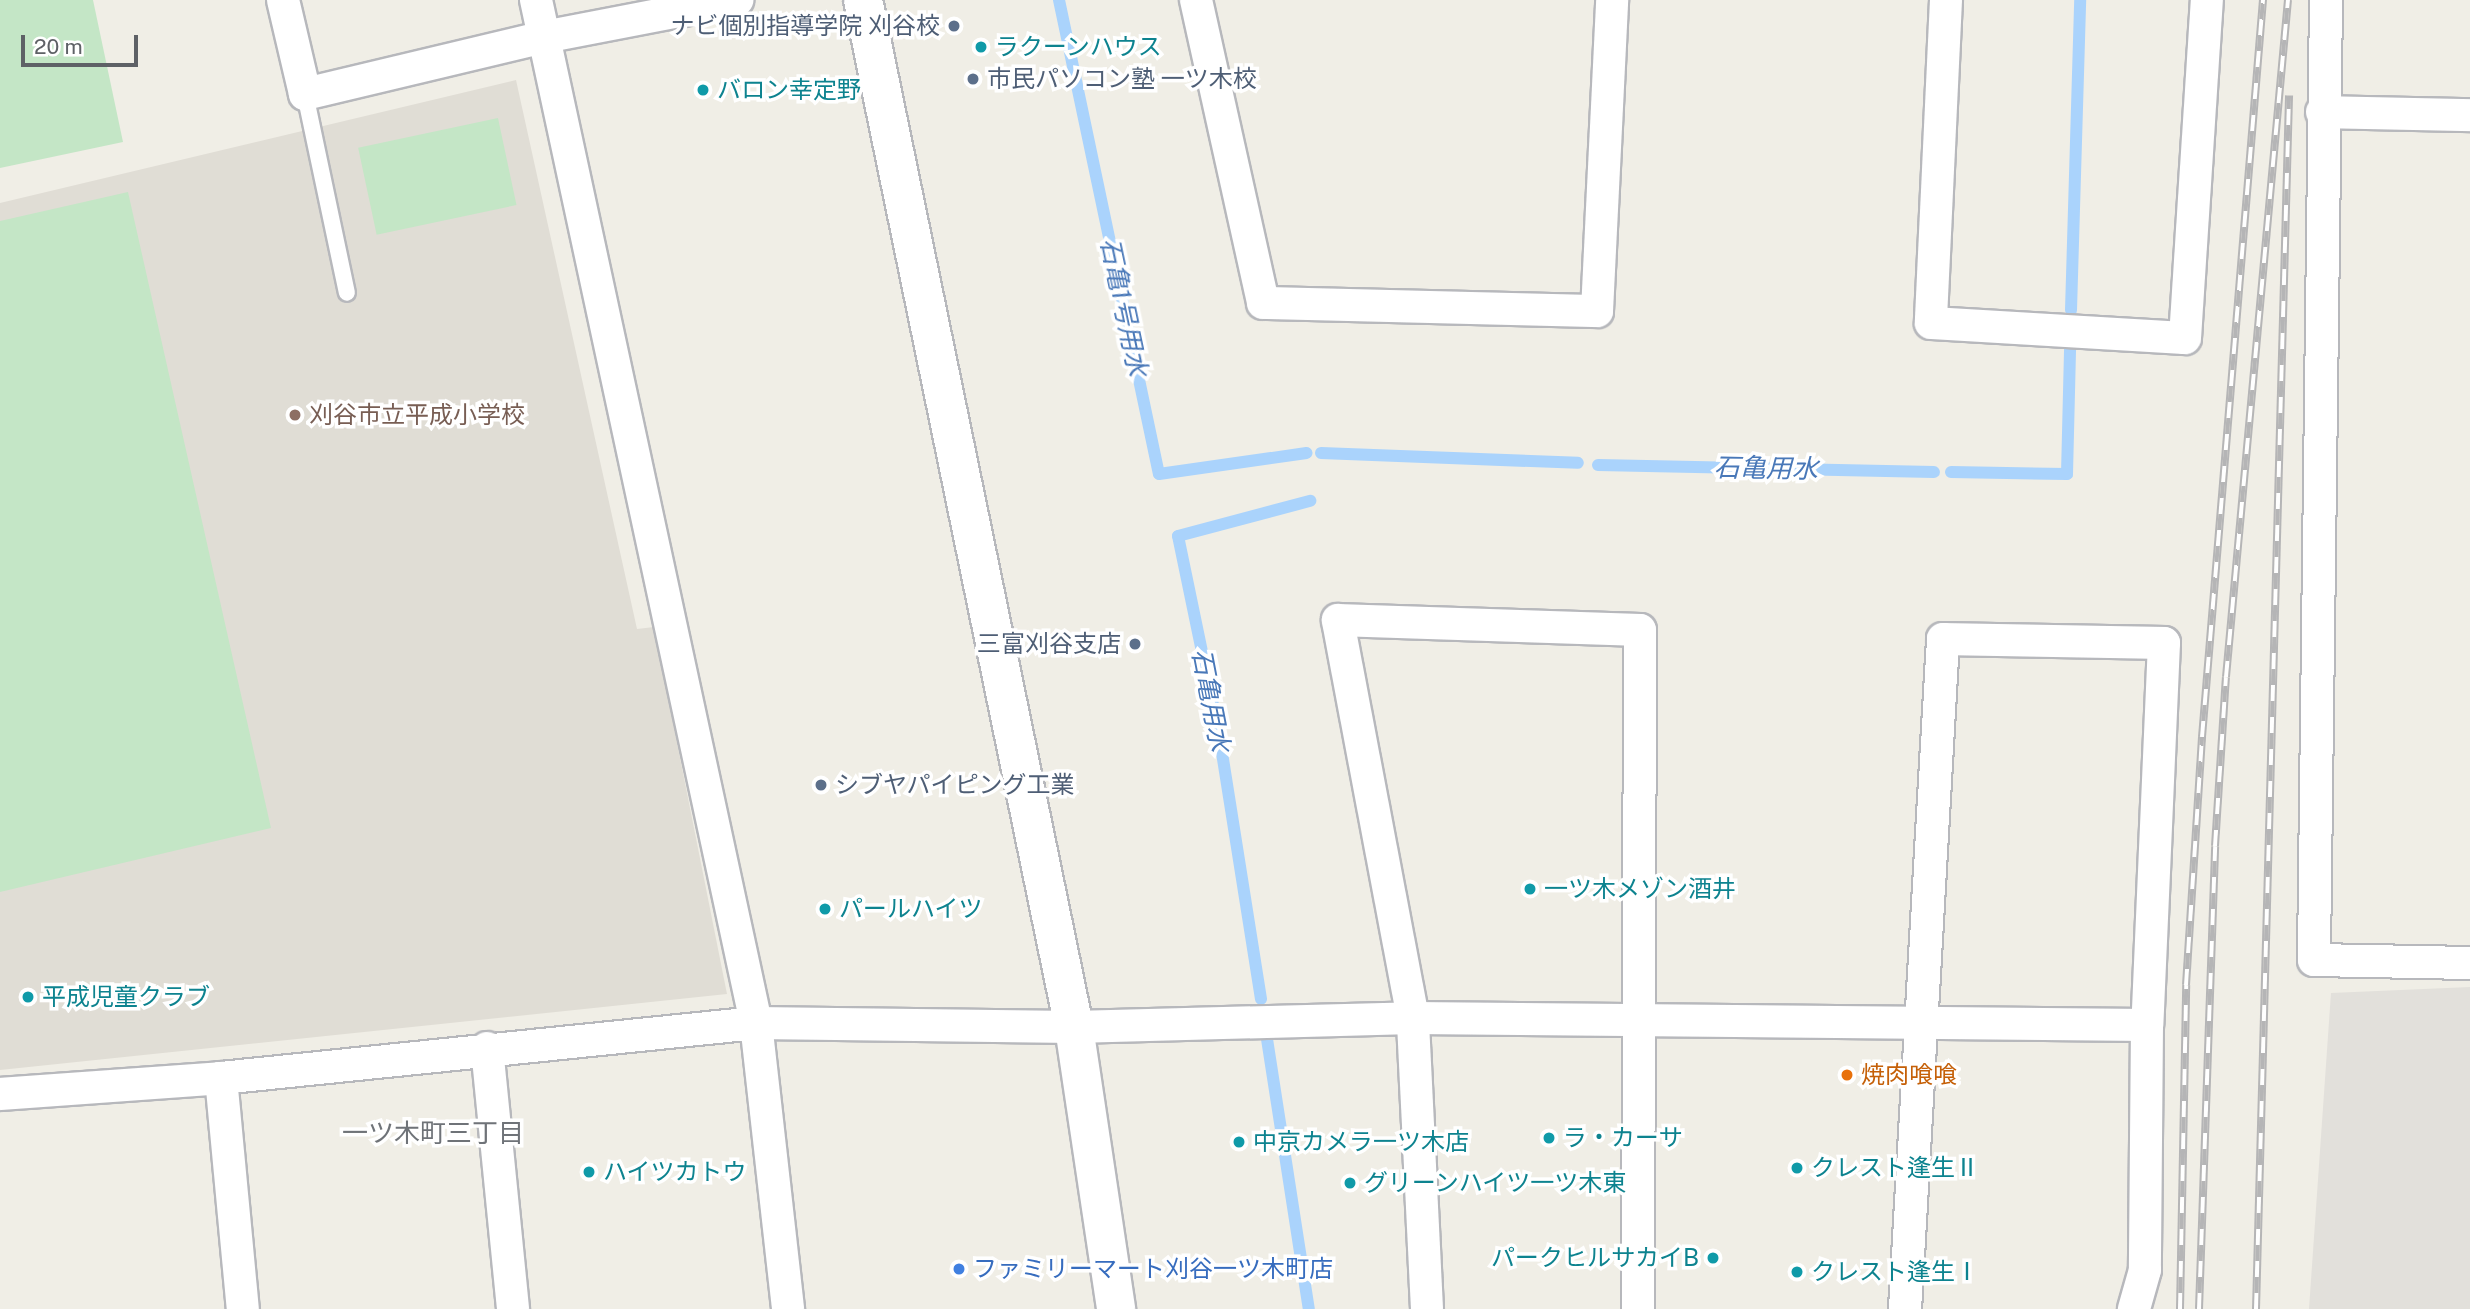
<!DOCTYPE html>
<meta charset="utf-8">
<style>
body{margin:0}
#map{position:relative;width:2470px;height:1309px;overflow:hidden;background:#f0eee6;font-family:"Public Sans","Noto Sans JP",sans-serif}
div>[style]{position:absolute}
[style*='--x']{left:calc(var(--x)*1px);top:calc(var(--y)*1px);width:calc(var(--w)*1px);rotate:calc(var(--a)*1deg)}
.industrial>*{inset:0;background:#e2e0db}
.education>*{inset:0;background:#e0ddd5}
.green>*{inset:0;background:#c4e6c6;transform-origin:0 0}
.stream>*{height:12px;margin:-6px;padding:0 6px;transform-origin:6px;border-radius:6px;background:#aad3fc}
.roads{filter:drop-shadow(2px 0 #b7b8bc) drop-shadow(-2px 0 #b7b8bc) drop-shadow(0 2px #b7b8bc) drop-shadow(0 -2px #b7b8bc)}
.lane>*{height:16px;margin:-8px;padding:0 8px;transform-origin:8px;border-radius:8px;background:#fff}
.street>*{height:32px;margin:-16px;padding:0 16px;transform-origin:16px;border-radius:16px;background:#fff}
.secondary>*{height:38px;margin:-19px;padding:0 19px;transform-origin:19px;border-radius:19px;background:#fff}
.rail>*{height:8px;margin-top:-4px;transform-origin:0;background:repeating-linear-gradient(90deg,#fff 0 16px,#b5b5b6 0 32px);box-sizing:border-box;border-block:2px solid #b5b5b6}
.dots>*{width:19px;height:19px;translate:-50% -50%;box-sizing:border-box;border:4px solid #fff;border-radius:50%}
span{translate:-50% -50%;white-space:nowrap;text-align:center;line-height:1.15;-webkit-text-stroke:7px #fff;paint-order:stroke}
.service-label{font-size:24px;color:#4e5e75}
.right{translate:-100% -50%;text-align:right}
.left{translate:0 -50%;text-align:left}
.culture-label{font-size:24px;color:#0d838f}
.education-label{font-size:24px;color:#785e54}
.food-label{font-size:24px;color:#c56008}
.shop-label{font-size:24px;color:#366cbe}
.water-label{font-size:26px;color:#4978b8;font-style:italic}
.neighbourhood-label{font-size:26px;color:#6f7378}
.scale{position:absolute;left:21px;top:35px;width:117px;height:32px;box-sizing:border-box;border:4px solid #5e6166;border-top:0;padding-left:9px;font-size:21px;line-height:24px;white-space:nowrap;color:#5e6166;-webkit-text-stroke:5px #fff;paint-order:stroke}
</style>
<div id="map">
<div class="industrial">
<i style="clip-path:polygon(2470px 987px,2470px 1309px,2309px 1309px,2331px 993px)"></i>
</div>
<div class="education">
<i style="clip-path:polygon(516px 80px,637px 629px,654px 627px,727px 994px,0 1070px,0 203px)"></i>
</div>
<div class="green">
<i style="clip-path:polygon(0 0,93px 0,123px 142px,0 168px)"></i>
<i style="left:498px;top:118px;width:89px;height:143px;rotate:78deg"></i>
<i style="clip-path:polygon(128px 192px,271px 828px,0 892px,0 221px)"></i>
</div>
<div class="stream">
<i style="--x:1059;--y:0;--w:484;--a:78.1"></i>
<i style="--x:1159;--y:474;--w:149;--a:-8.1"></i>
<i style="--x:2071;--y:310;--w:310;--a:-88.3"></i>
<i style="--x:1321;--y:453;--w:257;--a:2.2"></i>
<i style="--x:1598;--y:465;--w:336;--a:1.2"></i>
<i style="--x:1951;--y:472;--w:116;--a:1"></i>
<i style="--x:2067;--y:474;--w:127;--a:-88.6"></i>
<i style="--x:1261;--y:999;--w:273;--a:-99"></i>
<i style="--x:1218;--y:729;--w:197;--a:-101.7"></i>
<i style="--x:1178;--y:536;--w:137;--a:-14.9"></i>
<i style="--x:1267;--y:1039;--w:273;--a:81.2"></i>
</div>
<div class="roads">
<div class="lane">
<i style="--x:305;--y:94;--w:203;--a:78.1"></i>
</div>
<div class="street">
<i style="--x:283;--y:0;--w:97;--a:76.8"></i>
<i style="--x:305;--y:94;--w:246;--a:-13.4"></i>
<i style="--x:544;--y:37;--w:197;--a:-10.9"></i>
<i style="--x:536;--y:0;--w:1046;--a:77.86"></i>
<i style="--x:756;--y:1023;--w:288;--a:83.6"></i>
<i style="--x:1196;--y:0;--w:310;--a:77.5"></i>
<i style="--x:1263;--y:303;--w:334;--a:1.4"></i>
<i style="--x:1597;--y:311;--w:311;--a:-87.2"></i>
<i style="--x:1946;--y:0;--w:323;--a:92.7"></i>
<i style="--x:1931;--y:323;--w:254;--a:3.4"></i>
<i style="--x:2185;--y:338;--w:339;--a:-86.3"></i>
<i style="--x:2326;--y:0;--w:960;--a:90.72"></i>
<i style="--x:2314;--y:960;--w:156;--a:1.1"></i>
<i style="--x:2322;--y:112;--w:148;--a:1.2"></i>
<i style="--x:487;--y:1048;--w:262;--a:84.3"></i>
<i style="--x:221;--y:1078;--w:232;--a:84.6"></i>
<i style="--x:0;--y:1094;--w:222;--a:-4.1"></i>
<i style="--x:221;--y:1078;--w:538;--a:-5.87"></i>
<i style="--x:756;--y:1023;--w:318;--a:0.7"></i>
<i style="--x:1074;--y:1027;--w:339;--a:-1.5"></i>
<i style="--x:1413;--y:1018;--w:734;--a:0.55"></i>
<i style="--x:1427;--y:1309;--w:291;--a:-92.8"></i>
<i style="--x:1413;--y:1018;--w:405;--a:-100.7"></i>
<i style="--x:1338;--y:620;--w:302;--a:1.9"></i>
<i style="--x:1640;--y:630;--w:679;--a:90.17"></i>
<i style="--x:1905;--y:1309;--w:671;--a:-86.75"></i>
<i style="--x:1943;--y:639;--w:221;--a:1"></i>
<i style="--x:2164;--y:643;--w:382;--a:92.5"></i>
<i style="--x:2147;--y:1025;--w:245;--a:90.5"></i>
<i style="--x:2145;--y:1270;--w:41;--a:105.8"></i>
</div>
<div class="secondary">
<i style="--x:863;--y:0;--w:1048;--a:78.39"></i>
<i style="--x:1074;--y:1027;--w:285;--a:81.5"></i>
</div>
</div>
<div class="rail">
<i style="--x:2180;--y:1309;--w:324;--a:-88.9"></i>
<i style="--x:2186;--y:985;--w:249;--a:-86.3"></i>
<i style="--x:2202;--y:737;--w:740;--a:-85.27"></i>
<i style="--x:2199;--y:1309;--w:463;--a:-88"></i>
<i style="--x:2215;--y:846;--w:169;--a:-86.3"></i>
<i style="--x:2226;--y:677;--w:680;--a:-84.77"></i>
<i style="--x:2256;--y:1309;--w:1214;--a:-88.44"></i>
</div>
<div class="dots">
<i style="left:954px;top:26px;background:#5c6f8a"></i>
<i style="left:981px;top:47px;background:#0f9aa8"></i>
<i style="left:973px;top:79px;background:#5c6f8a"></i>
<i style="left:703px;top:90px;background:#0f9aa8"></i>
<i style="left:295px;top:415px;background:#8d6e63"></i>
<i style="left:1135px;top:644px;background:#5c6f8a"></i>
<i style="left:821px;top:785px;background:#5c6f8a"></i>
<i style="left:1530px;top:889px;background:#0f9aa8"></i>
<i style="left:825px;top:909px;background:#0f9aa8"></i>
<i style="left:28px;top:997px;background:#0f9aa8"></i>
<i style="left:1847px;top:1075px;background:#e8710a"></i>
<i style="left:1549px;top:1138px;background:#0f9aa8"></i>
<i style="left:1239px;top:1142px;background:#0f9aa8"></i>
<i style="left:1797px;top:1168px;background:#0f9aa8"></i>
<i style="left:589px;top:1172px;background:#0f9aa8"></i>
<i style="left:1350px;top:1183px;background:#0f9aa8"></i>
<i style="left:1713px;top:1258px;background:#0f9aa8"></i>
<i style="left:959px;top:1269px;background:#3f7fe0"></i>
<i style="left:1797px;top:1272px;background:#0f9aa8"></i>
</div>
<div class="service-label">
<span class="right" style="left:940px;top:26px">ナビ個別指導学院 刈谷校</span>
<span class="left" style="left:987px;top:79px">市民パソコン塾 一ツ木校</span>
<span class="right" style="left:1121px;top:644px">三富刈谷支店</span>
<span class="left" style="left:835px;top:785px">シブヤパイピング工業</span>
</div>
<div class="culture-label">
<span class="left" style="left:995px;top:47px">ラクーンハウス</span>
<span class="left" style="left:717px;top:90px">バロン幸定野</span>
<span class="left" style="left:1544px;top:889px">一ツ木メゾン酒井</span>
<span class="left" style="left:839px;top:909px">パールハイツ</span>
<span class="left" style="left:42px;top:997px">平成児童クラブ</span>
<span class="left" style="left:1563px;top:1138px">ラ・カーサ</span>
<span class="left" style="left:1253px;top:1142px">中京カメラ一ツ木店</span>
<span class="left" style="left:1811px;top:1168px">クレスト逢生Ⅱ</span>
<span class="left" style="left:603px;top:1172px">ハイツカトウ</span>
<span class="left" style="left:1364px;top:1183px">グリーンハイツ一ツ木東</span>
<span class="right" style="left:1699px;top:1258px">パークヒルサカイB</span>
<span class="left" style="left:1811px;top:1272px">クレスト逢生Ⅰ</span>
</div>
<div class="education-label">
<span class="left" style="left:309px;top:415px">刈谷市立平成小学校</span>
</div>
<div class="food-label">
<span class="left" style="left:1861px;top:1075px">焼肉喰喰</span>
</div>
<div class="shop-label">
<span class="left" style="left:973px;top:1269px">ファミリーマート刈谷一ツ木町店</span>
</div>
<div class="water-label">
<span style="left:1124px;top:307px;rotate:78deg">石亀1号用水</span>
<span style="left:1766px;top:468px;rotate:1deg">石亀用水</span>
<span style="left:1211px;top:700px;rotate:79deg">石亀用水</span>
</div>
<div class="neighbourhood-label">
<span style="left:433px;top:1133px">一ツ木町三丁目</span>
</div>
<div class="scale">20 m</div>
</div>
